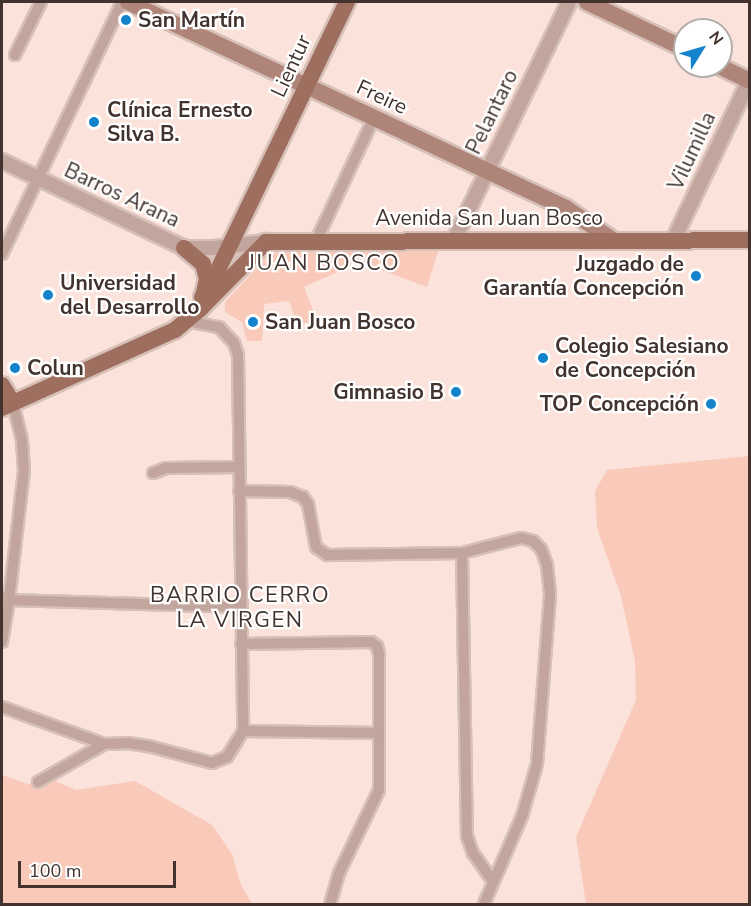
<!DOCTYPE html>
<meta charset="utf-8">
<style>
body{margin:0}
#map{position:relative;width:751px;height:906px;overflow:hidden;background:#fbe3db;font-family:"Nunito Sans",sans-serif}
div>[style]{position:absolute}
[style*='--x']{left:calc(var(--x)*1px);top:calc(var(--y)*1px);width:calc(var(--w)*1px);rotate:calc(var(--a)*1deg)}
.green>*{inset:0;background:#f9c9b9}
.roads{filter:drop-shadow(2px 0 #d6c0b8) drop-shadow(-2px 0 #d6c0b8) drop-shadow(0 2px #d6c0b8) drop-shadow(0 -2px #d6c0b8)}
.minor>*{height:10px;margin:-5px;padding:0 5px;transform-origin:5px;border-radius:5px;background:#c2a69d}
.tertiary>*{height:14px;margin:-7px;padding:0 7px;transform-origin:7px;border-radius:7px;background:#c2a69d}
.secondary>*{height:16px;margin:-8px;padding:0 8px;transform-origin:8px;border-radius:8px;background:#ae8578}
.primary>*{height:16px;margin:-8px;padding:0 8px;transform-origin:8px;border-radius:8px;background:#9e6e5e}
.dots>*{width:16px;height:16px;translate:-50% -50%;box-sizing:border-box;border:3px solid #fff;border-radius:50%}
span{translate:-50% -50%;white-space:nowrap;text-align:center;line-height:1.15;-webkit-text-stroke:4.5px #fff;paint-order:stroke}
.poi-label{font-size:21px;color:#42332e;font-weight:700}
.left{translate:0 -50%;text-align:left}
.right{translate:-100% -50%;text-align:right}
.street-label{font-size:21px;color:#42332e}
.neighbourhood-label{font-size:22px;color:#42332e;letter-spacing:1.5px}
.frame{position:absolute;inset:0;border:3px solid #42332e;pointer-events:none}
.north{position:absolute;left:673px;top:18px;width:60px;height:60px;box-sizing:border-box;background:#fff;border:2px solid #b3adab;border-radius:50%;rotate:53deg;font-size:16px;font-weight:700;line-height:24px;text-align:center;color:#42332e}
.north::after{content:'';display:block;margin:auto;width:21px;height:27px;background:#1383cc;clip-path:polygon(50% 0,100% 100%,50% 72%,0 100%)}
.scale{position:absolute;left:18px;top:861px;width:158px;height:27px;box-sizing:border-box;border:3px solid #42332e;border-top:0;padding-left:8px;font-size:18px;line-height:21px;white-space:nowrap;color:#42332e;-webkit-text-stroke:4px #fff;paint-order:stroke}
</style>
<div id="map">
<div class="green">
<i style="clip-path:polygon(289px 246px,439px 248px,427px 287px,360px 262px,304px 287px,317px 321px,298px 324px,289px 301px,264px 304px,262px 341px,247px 341px,242px 322px,225px 312px,225px 302px,266px 258px)"></i>
<i style="clip-path:polygon(749px 456px,749px 904px,586px 904px,576px 837px,636px 700px,635px 661px,621px 596px,597px 528px,595px 491px,607px 470px)"></i>
<i style="clip-path:polygon(2px 775px,28px 784px,55px 781px,76px 790px,135px 781px,212px 825px,232px 854px,241px 885px,252px 904px,2px 904px)"></i>
</div>
<div class="roads">
<div class="minor">
<i style="--x:15;--y:55;--w:59;--a:-63.9"></i>
<i style="--x:316;--y:241;--w:136;--a:-64.8"></i>
<i style="--x:2;--y:254;--w:279;--a:-64.5"></i>
<i style="--x:187;--y:321;--w:33;--a:11"></i>
<i style="--x:219;--y:327;--w:22;--a:47"></i>
<i style="--x:234;--y:343;--w:13;--a:72"></i>
<i style="--x:238;--y:355;--w:376;--a:89.2"></i>
<i style="--x:153;--y:473;--w:14;--a:-21"></i>
<i style="--x:166;--y:468;--w:73;--a:-0.8"></i>
<i style="--x:239;--y:491;--w:51;--a:1.1"></i>
<i style="--x:290;--y:492;--w:14;--a:21"></i>
<i style="--x:303;--y:497;--w:9;--a:54"></i>
<i style="--x:308;--y:504;--w:44;--a:79.5"></i>
<i style="--x:316;--y:547;--w:14;--a:36"></i>
<i style="--x:327;--y:555;--w:135;--a:-0.8"></i>
<i style="--x:462;--y:553;--w:61;--a:-14.3"></i>
<i style="--x:521;--y:538;--w:12;--a:14"></i>
<i style="--x:533;--y:541;--w:11;--a:45"></i>
<i style="--x:541;--y:549;--w:17;--a:69"></i>
<i style="--x:547;--y:565;--w:30;--a:84"></i>
<i style="--x:550;--y:595;--w:169;--a:94.4"></i>
<i style="--x:537;--y:764;--w:54;--a:106.1"></i>
<i style="--x:522;--y:816;--w:96;--a:113.4"></i>
<i style="--x:462;--y:553;--w:283;--a:89"></i>
<i style="--x:467;--y:836;--w:18;--a:71"></i>
<i style="--x:473;--y:853;--w:35;--a:55"></i>
<i style="--x:2;--y:597;--w:8;--a:23"></i>
<i style="--x:9;--y:600;--w:232;--a:1.7"></i>
<i style="--x:2;--y:642;--w:43;--a:-80.5"></i>
<i style="--x:9;--y:600;--w:131;--a:-83.4"></i>
<i style="--x:24;--y:470;--w:30;--a:-94"></i>
<i style="--x:22;--y:440;--w:38;--a:-104"></i>
<i style="--x:241;--y:644;--w:130;--a:-0.9"></i>
<i style="--x:371;--y:642;--w:7;--a:34"></i>
<i style="--x:377;--y:646;--w:8;--a:76"></i>
<i style="--x:379;--y:654;--w:136;--a:90"></i>
<i style="--x:379;--y:790;--w:92;--a:115.7"></i>
<i style="--x:339;--y:873;--w:32;--a:106"></i>
<i style="--x:2;--y:707;--w:109;--a:19.9"></i>
<i style="--x:104;--y:744;--w:24;--a:-2"></i>
<i style="--x:128;--y:743;--w:24;--a:9"></i>
<i style="--x:152;--y:747;--w:62;--a:14.9"></i>
<i style="--x:212;--y:763;--w:16;--a:-22"></i>
<i style="--x:227;--y:757;--w:31;--a:-58"></i>
<i style="--x:243;--y:731;--w:136;--a:0.8"></i>
<i style="--x:38;--y:782;--w:76;--a:-29.9"></i>
</div>
<div class="tertiary">
<i style="--x:2;--y:161;--w:202;--a:25.5"></i>
<i style="--x:184;--y:248;--w:30;--a:0"></i>
<i style="--x:214;--y:248;--w:52;--a:-6.6"></i>
<i style="--x:454;--y:240;--w:264;--a:-64.2"></i>
<i style="--x:673;--y:241;--w:179;--a:-64.6"></i>
</div>
<div class="secondary">
<i style="--x:128;--y:2;--w:484;--a:25.2"></i>
<i style="--x:566;--y:208;--w:58;--a:34.5"></i>
<i style="--x:587;--y:2;--w:109;--a:25.6"></i>
<i style="--x:719;--y:66;--w:34;--a:26"></i>
</div>
<div class="primary">
<i style="--x:184;--y:248;--w:25;--a:40"></i>
<i style="--x:203;--y:264;--w:16;--a:75"></i>
<i style="--x:207;--y:279;--w:13;--a:103"></i>
<i style="--x:202;--y:297;--w:27;--a:-59"></i>
<i style="--x:216;--y:274;--w:302;--a:-64.3"></i>
<i style="--x:2;--y:385;--w:21;--a:59"></i>
<i style="--x:2;--y:408;--w:190;--a:-24.3"></i>
<i style="--x:175;--y:330;--w:33;--a:-40"></i>
<i style="--x:200;--y:309;--w:94;--a:-45.4"></i>
<i style="--x:266;--y:242;--w:484;--a:-0.2"></i>
</div>
</div>
<div class="dots">
<i style="left:126px;top:20px;background:#1383cc"></i>
<i style="left:94px;top:122px;background:#1383cc"></i>
<i style="left:696px;top:276px;background:#1383cc"></i>
<i style="left:48px;top:295px;background:#1383cc"></i>
<i style="left:253px;top:322px;background:#1383cc"></i>
<i style="left:543px;top:358px;background:#1383cc"></i>
<i style="left:15px;top:368px;background:#1383cc"></i>
<i style="left:456px;top:392px;background:#1383cc"></i>
<i style="left:711px;top:404px;background:#1383cc"></i>
</div>
<div class="poi-label">
<span class="left" style="left:138px;top:20px">San Martín</span>
<span class="left" style="left:107px;top:122px">Clínica Ernesto<br>Silva B.</span>
<span class="right" style="left:684px;top:276px">Juzgado de<br>Garantía Concepción</span>
<span class="left" style="left:60px;top:295px">Universidad<br>del Desarrollo</span>
<span class="left" style="left:265px;top:322px">San Juan Bosco</span>
<span class="left" style="left:555px;top:358px">Colegio Salesiano<br>de Concepción</span>
<span class="left" style="left:27px;top:368px">Colun</span>
<span class="right" style="left:444px;top:392px">Gimnasio B</span>
<span class="right" style="left:699px;top:404px">TOP Concepción</span>
</div>
<div class="street-label">
<span style="left:291px;top:66px;rotate:-65deg">Lientur</span>
<span style="left:382px;top:97px;rotate:25deg">Freire</span>
<span style="left:492px;top:112px;rotate:-64deg">Pelantaro</span>
<span style="left:692px;top:151px;rotate:-65deg">Vilumilla</span>
<span style="left:122px;top:195px;rotate:25deg">Barros Arana</span>
<span style="left:489px;top:218px">Avenida San Juan Bosco</span>
</div>
<div class="neighbourhood-label">
<span style="left:324px;top:264px">JUAN BOSCO</span>
<span style="left:240px;top:608px">BARRIO CERRO<br>LA VIRGEN</span>
</div>
<div class="frame"></div>
<div class="north">N</div>
<div class="scale">100 m</div>
</div>
